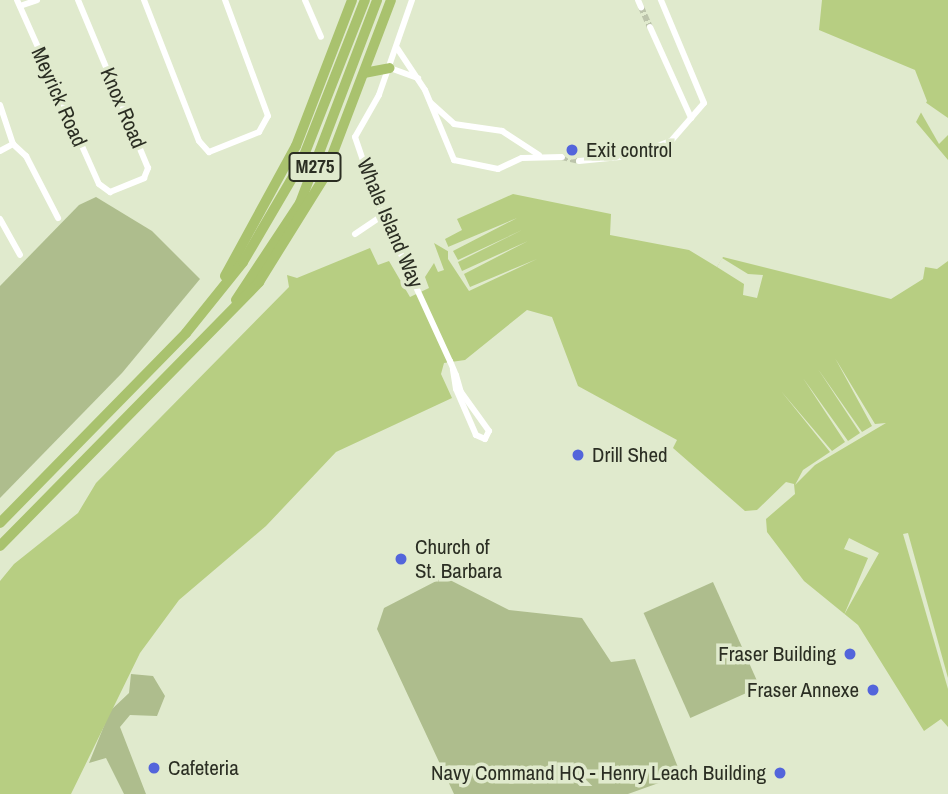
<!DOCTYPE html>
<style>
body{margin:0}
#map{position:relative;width:948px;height:794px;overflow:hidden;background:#e0eacd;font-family:"Archivo Narrow",sans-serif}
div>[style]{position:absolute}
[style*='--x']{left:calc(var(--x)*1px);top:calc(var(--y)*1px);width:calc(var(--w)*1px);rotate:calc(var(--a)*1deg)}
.green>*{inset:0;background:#aebd8d;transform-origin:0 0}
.water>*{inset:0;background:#b7ce82}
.pier>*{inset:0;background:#e0eacd}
.minor-tunnel>*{height:6px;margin-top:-3px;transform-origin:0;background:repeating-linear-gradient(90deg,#bcc4ab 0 6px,transparent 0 9px)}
.minor>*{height:6px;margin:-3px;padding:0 3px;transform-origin:3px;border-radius:3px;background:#fff}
.motorway>*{height:10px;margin:-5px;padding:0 5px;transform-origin:5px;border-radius:5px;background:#a9c26e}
.dots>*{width:19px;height:19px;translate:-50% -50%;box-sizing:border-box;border:4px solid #e0eacd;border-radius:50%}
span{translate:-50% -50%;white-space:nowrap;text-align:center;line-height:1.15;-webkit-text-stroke:7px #e0eacd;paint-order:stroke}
.shield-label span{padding:2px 5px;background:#e0eacd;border:2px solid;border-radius:5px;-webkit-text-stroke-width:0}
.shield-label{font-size:19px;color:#2b2e23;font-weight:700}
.street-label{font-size:21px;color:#2b2e23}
.poi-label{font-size:21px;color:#2b2e23}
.left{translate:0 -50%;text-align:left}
.right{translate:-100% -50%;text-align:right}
</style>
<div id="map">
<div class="green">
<i style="clip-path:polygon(96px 197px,152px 231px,200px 279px,122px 373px,0 498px,0 286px,79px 205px)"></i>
<i style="clip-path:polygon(444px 577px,509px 610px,582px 618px,611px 662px,635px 659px,681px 775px,628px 794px,454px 794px,377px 629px,384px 608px)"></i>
<i style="left:713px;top:582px;width:115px;height:76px;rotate:66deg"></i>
<i style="clip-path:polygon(131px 674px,153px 676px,165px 696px,157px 716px,130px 715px,120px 727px,146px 794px,124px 794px,106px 758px,89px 763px,110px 711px,129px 693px)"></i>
</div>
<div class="water">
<i style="clip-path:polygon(822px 0,948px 0,948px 160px,916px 122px,927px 101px,915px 70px,819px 30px)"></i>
<i style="clip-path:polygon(513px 194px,611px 214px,610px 235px,689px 250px,717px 267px,723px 257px,891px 299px,923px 279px,925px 267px,937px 269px,948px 261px,948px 727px,941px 719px,924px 731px,858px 625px,804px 581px,767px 532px,766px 519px,795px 494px,794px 484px,786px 482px,757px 510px,745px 511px,673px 448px,677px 440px,578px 386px,552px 317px,527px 310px,465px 360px,444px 363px,441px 374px,452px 398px,336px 452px,266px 526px,179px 600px,140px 653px,71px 794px,0 794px,0 581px,14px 564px,78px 513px,96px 483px,289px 287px,287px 275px,297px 278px,370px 248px,378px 265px,389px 261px,410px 297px,429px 288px,425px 277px,434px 263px,438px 272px,444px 270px,434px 243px,451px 253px,445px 239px,462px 230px,457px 219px)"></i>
</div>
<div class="pier">
<i style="clip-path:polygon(925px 102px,948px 118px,948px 135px,939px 144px,919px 109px)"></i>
<i style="clip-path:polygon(517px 218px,453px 251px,458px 260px,522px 230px,458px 262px,462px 271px,528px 241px,464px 274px,470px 287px,537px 259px,469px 291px,448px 259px,448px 247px)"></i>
<i style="clip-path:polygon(722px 258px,748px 274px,763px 275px,757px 298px,743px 295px,744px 284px,717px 267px)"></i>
<i style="clip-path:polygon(835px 358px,875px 424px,886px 423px,815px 465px,795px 485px,803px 470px,830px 452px,781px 391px,832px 451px,845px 442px,803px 378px,848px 441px,860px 433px,818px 369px,862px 432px,872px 426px)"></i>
<i style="clip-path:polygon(908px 533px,948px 678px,948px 689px,903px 534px)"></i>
<i style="clip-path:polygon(849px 538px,879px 553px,844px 615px,868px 558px,844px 549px)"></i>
</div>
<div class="minor-tunnel">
<i style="--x:641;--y:7;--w:22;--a:66"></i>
<i style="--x:562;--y:157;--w:17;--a:13"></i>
</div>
<div class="minor">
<i style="--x:17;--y:0;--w:201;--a:66"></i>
<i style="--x:99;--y:184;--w:14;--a:36"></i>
<i style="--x:110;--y:192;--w:37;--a:-22"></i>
<i style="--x:144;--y:178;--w:11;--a:-68"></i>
<i style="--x:148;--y:168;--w:182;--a:-112.6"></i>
<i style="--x:144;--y:0;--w:151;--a:68.7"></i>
<i style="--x:199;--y:141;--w:15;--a:48"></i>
<i style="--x:209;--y:152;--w:54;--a:-21.8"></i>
<i style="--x:259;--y:132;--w:18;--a:-61"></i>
<i style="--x:268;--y:116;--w:124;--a:-110.3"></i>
<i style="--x:305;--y:0;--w:40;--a:66.6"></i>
<i style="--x:412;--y:0;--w:101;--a:109.2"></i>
<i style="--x:379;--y:95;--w:48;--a:119.7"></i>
<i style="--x:355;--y:137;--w:71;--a:71.1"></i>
<i style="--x:378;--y:204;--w:173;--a:65.4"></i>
<i style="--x:450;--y:361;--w:15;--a:67"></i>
<i style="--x:456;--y:375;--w:18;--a:74"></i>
<i style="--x:461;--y:392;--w:48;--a:54.3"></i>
<i style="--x:489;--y:431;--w:9;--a:117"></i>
<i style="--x:485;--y:439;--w:10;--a:-156"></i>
<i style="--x:476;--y:435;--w:50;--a:-113.5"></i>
<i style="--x:456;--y:389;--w:20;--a:-99"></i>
<i style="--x:638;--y:0;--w:8;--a:67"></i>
<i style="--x:20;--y:6;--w:18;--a:-19"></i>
<i style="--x:650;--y:27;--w:100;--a:65.7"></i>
<i style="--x:397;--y:48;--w:50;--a:56.3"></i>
<i style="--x:425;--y:90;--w:76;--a:67.5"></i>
<i style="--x:454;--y:160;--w:45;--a:11.6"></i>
<i style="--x:498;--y:169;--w:26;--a:-25"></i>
<i style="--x:522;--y:158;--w:40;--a:-1.4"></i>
<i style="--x:390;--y:68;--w:30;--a:20"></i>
<i style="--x:431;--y:103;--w:31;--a:42"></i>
<i style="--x:454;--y:124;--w:49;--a:8.3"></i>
<i style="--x:502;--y:131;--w:44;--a:33"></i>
<i style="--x:0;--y:105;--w:41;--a:71.6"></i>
<i style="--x:13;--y:144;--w:18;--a:43"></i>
<i style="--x:26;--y:156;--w:70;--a:62.7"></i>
<i style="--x:0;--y:151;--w:15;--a:-28"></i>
<i style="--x:579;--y:161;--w:51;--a:-5.6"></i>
<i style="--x:630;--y:156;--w:44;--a:-20.1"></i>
<i style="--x:671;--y:141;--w:50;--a:-49"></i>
<i style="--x:704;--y:103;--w:112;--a:-112.7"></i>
<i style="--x:0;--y:219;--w:41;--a:60.9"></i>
<i style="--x:355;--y:234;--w:34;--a:-34"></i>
</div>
<div class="motorway">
<i style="--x:364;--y:73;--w:26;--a:-11"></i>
<i style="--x:225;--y:276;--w:148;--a:-61.4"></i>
<i style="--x:296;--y:146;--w:156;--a:-69"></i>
<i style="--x:236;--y:300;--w:116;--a:-56.6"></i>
<i style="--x:300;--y:203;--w:217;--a:-69.2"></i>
<i style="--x:0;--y:523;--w:266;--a:-45.6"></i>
<i style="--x:186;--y:333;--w:91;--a:-51.2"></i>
<i style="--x:243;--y:262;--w:115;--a:-59.6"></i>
<i style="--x:301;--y:163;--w:175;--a:-68.6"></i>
<i style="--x:0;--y:546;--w:370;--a:-45.5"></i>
<i style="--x:259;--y:282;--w:121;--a:-58.1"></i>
<i style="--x:323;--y:179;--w:191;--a:-69.2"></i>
</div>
<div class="dots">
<i style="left:572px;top:150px;background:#5365db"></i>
<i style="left:578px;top:455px;background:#5365db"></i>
<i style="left:401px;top:559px;background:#5365db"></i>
<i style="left:850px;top:654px;background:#5365db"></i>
<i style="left:873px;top:690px;background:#5365db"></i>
<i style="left:154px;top:768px;background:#5365db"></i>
<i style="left:780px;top:773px;background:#5365db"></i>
</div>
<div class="shield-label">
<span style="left:315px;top:167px">M275</span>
</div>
<div class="street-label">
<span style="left:59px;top:97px;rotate:66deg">Meyrick Road</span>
<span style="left:123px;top:108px;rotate:67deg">Knox Road</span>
<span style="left:390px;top:223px;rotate:67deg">Whale Island Way</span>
</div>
<div class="poi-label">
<span class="left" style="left:586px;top:150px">Exit control</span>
<span class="left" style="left:592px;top:455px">Drill Shed</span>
<span class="left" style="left:415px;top:559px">Church of<br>St. Barbara</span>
<span class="right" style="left:836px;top:654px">Fraser Building</span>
<span class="right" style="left:859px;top:690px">Fraser Annexe</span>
<span class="left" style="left:168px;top:768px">Cafeteria</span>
<span class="right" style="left:766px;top:773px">Navy Command HQ - Henry Leach Building</span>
</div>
</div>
